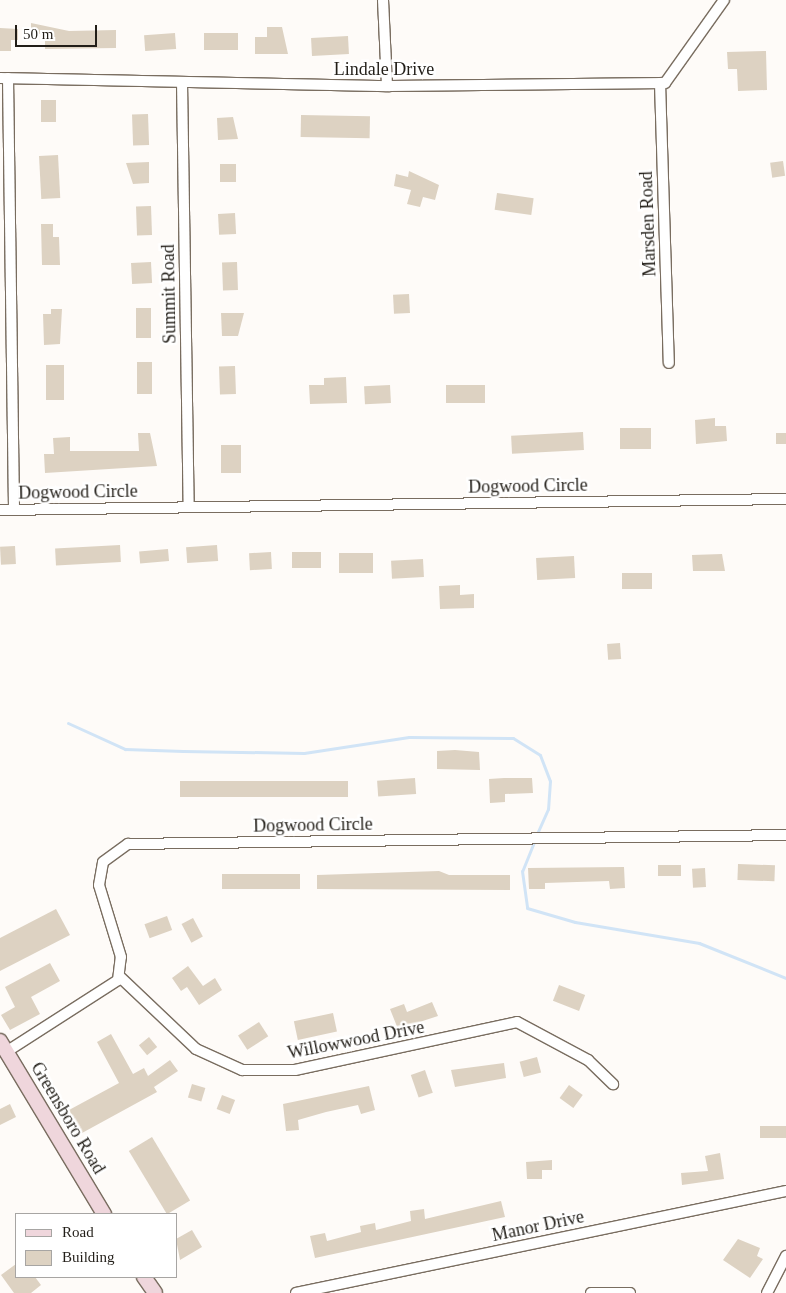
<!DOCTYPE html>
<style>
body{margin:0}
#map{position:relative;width:786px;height:1293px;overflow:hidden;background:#fefbf8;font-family:"Times New Roman",serif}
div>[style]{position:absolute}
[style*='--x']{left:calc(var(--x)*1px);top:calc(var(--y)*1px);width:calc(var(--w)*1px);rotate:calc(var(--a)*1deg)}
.stream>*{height:3px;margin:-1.5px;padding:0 1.5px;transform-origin:1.5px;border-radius:1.5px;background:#d1e4f6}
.building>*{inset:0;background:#ddd2c2;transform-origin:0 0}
.roads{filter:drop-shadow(1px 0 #796d60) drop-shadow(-1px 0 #796d60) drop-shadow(0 1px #796d60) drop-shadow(0 -1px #796d60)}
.street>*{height:10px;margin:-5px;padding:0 5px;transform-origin:5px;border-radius:5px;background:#fff}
.secondary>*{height:14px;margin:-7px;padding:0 7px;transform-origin:7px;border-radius:7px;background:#efd6dc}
span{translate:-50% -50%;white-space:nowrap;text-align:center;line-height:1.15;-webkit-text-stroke:5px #fff;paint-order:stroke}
.street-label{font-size:18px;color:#221e18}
.legend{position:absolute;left:15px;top:1213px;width:162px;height:65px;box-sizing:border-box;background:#fff;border:1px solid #a7a5a3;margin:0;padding:6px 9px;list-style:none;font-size:15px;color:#221e18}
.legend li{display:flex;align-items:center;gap:10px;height:25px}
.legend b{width:25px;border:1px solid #a7a5a3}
.scale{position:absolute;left:15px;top:25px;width:82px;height:22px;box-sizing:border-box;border:2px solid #221e18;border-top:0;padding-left:6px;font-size:15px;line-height:18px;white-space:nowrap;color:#221e18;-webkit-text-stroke:4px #fff;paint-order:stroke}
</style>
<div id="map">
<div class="stream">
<i style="--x:68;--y:723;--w:63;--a:24.5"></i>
<i style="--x:125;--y:749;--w:58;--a:2"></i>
<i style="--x:183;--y:751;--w:121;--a:0.9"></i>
<i style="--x:304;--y:753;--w:106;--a:-8.7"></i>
<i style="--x:409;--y:737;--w:104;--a:0.6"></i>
<i style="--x:513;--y:738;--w:32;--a:32"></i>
<i style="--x:540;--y:755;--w:28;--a:69"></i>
<i style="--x:550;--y:781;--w:28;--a:94"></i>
<i style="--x:548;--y:809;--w:30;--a:114"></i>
<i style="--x:534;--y:842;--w:31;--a:112"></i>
<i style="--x:522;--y:871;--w:37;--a:82"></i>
<i style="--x:527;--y:908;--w:50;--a:16.3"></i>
<i style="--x:575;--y:922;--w:126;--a:9.6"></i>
<i style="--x:699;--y:943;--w:94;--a:21.9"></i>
</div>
<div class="building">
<i style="clip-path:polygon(31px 23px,69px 31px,116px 30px,116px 48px,45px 49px,45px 34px,31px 34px)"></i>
<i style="clip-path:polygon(267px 27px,282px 27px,288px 54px,255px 54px,255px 37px,267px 37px)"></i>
<i style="clip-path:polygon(0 28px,18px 29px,18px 40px,11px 40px,11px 51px,0 51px)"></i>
<i style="left:175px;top:33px;width:16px;height:31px;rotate:86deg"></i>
<i style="left:238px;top:33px;width:17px;height:34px;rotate:90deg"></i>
<i style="left:348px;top:36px;width:18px;height:37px;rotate:87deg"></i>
<i style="clip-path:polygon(766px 51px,767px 90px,738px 91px,737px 69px,728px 69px,727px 52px)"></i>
<i style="left:41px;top:100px;width:15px;height:22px"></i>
<i style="left:148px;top:114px;width:31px;height:16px;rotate:88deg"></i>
<i style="left:301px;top:115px;width:69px;height:22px;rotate:1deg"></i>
<i style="clip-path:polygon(233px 117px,238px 139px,218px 140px,217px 118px)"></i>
<i style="left:58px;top:155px;width:43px;height:19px;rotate:87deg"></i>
<i style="left:783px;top:161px;width:15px;height:13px;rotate:82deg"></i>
<i style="clip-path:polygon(149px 162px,149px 183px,133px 184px,126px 163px)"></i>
<i style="left:220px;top:164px;width:16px;height:18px"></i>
<i style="clip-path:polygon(409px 171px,439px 185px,435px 200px,423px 197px,420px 207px,407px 204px,411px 190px,394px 186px,396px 174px,408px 177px)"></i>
<i style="left:497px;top:193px;width:37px;height:17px;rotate:8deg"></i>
<i style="left:151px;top:206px;width:29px;height:15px;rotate:88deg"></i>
<i style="left:235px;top:213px;width:21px;height:17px;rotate:87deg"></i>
<i style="clip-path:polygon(41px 224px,53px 224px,53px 237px,59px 237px,60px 265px,42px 265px)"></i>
<i style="left:151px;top:262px;width:21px;height:20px;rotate:87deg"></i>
<i style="left:237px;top:262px;width:28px;height:15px;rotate:88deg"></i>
<i style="left:409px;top:294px;width:19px;height:16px;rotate:87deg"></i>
<i style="left:136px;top:308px;width:15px;height:30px"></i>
<i style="clip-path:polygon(51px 309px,62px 309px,60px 344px,44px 345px,43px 314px,51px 314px)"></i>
<i style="clip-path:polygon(221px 313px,244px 313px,238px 336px,222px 336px)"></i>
<i style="left:137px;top:362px;width:15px;height:32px"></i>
<i style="left:46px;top:365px;width:18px;height:35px"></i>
<i style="left:235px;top:366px;width:28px;height:16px;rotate:88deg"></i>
<i style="clip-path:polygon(346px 377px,347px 403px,310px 404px,309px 385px,324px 385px,324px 378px)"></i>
<i style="left:390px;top:385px;width:18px;height:26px;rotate:87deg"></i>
<i style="left:485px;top:385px;width:18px;height:39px;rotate:90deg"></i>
<i style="clip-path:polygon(715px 418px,715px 426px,726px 426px,727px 441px,696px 444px,695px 420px)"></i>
<i style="left:651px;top:428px;width:21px;height:31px;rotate:90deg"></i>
<i style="left:583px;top:432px;width:18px;height:72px;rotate:87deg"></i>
<i style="clip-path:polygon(138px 433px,150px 433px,157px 466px,45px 473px,44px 454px,54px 454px,53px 438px,70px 437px,70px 451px,139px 451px)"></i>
<i style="left:776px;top:433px;width:10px;height:11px"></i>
<i style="left:221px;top:445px;width:20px;height:28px"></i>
<i style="left:120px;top:545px;width:17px;height:65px;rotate:87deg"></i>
<i style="left:217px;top:545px;width:16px;height:31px;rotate:86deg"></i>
<i style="left:15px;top:546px;width:18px;height:15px;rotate:87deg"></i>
<i style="left:168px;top:549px;width:12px;height:29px;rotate:85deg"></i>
<i style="left:271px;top:552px;width:17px;height:22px;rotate:87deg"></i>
<i style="left:321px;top:552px;width:16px;height:29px;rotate:90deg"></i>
<i style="left:373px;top:553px;width:20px;height:34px;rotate:90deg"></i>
<i style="clip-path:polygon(722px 554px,725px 571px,693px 571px,692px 555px)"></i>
<i style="left:574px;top:556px;width:22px;height:38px;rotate:87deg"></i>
<i style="left:423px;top:559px;width:18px;height:32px;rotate:87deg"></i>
<i style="left:652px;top:573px;width:16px;height:30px;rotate:90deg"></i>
<i style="clip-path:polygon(460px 585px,460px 595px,474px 594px,474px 608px,440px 609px,439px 586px)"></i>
<i style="left:620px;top:643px;width:16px;height:13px;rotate:86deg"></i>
<i style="clip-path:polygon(455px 750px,479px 752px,480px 770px,437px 769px,437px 751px)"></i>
<i style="left:415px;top:778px;width:16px;height:38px;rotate:86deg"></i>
<i style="clip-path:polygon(504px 778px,532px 778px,533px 793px,505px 794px,505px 802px,490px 803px,489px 779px)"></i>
<i style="left:348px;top:781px;width:16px;height:168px;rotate:90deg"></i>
<i style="left:738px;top:864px;width:37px;height:16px;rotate:2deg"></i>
<i style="left:658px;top:865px;width:23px;height:11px"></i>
<i style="clip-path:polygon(624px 867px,625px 888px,610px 889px,609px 881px,545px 883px,545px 889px,529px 889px,528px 868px)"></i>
<i style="left:705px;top:868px;width:19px;height:13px;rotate:87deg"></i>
<i style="clip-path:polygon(439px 871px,449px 875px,510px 875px,510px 890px,317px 889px,317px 875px)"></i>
<i style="left:300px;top:874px;width:15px;height:78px;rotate:90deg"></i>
<i style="clip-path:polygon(56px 909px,70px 935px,0 971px,0 938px)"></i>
<i style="left:167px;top:916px;width:15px;height:24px;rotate:70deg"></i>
<i style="left:193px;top:918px;width:21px;height:13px;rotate:62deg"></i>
<i style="clip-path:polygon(50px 963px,60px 981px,31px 997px,40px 1014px,10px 1030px,1px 1015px,15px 1007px,5px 987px)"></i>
<i style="clip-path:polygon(188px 966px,203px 986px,215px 978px,222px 990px,199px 1005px,187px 987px,181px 991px,172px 978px)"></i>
<i style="left:559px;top:985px;width:28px;height:17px;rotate:21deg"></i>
<i style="clip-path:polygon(432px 1002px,438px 1016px,398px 1029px,390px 1009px,404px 1004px,407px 1012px)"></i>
<i style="left:333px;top:1013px;width:19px;height:40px;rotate:78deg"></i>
<i style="left:259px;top:1022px;width:17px;height:25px;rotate:57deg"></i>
<i style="clip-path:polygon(111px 1034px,133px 1074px,144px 1068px,148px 1076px,170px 1060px,178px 1071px,154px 1087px,157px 1092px,82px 1133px,69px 1110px,119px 1083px,97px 1042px)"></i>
<i style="left:149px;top:1037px;width:13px;height:13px;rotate:51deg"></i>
<i style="left:537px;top:1057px;width:16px;height:18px;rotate:75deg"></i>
<i style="clip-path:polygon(504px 1063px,506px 1078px,455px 1087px,451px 1070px)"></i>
<i style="left:425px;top:1070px;width:24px;height:15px;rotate:71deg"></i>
<i style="left:192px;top:1084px;width:14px;height:14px;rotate:17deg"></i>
<i style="left:569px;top:1085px;width:17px;height:16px;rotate:36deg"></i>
<i style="clip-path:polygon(369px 1086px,375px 1110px,361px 1114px,358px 1105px,326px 1112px,298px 1120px,299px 1130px,286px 1131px,283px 1104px)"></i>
<i style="left:222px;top:1095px;width:14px;height:15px;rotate:21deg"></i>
<i style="clip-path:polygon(10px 1104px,16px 1117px,0 1125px,0 1109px)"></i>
<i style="left:786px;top:1126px;width:12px;height:26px;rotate:90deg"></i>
<i style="left:152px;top:1137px;width:74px;height:27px;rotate:59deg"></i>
<i style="clip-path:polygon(720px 1153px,724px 1179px,682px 1185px,681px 1173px,708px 1171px,705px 1156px)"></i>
<i style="clip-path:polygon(552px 1160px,552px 1170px,542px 1170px,542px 1179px,527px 1179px,526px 1162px)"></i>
<i style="clip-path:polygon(501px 1201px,505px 1217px,315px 1258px,310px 1236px,325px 1233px,327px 1241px,361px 1232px,360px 1226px,375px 1223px,376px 1230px,411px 1221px,410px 1211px,424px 1209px,425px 1219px)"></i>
<i style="clip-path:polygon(192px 1230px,202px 1247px,180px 1260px,176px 1239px)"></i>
<i style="clip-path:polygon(738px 1239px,760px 1248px,757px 1256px,763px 1259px,750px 1278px,723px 1260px)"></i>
<i style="clip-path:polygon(16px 1264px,16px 1277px,35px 1277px,41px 1285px,31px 1293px,14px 1293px,1px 1275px)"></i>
</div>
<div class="roads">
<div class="street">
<i style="--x:383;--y:0;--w:86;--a:87.3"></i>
<i style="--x:0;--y:78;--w:390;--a:1.2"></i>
<i style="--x:390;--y:86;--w:275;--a:-0.6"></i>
<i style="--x:665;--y:83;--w:102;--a:-54.6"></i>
<i style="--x:8;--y:78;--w:432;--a:89.2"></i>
<i style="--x:182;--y:82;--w:424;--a:89.1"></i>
<i style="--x:660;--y:83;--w:280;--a:88.2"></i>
<i style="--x:0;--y:510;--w:786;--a:-0.8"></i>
<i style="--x:119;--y:976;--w:106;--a:43.5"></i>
<i style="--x:196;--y:1049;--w:51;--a:24.5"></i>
<i style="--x:242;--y:1070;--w:53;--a:0"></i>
<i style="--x:295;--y:1070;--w:227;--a:-12.2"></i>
<i style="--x:517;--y:1022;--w:81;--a:28.2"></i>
<i style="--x:588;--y:1060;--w:35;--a:44"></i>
<i style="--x:6;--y:1052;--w:133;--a:-32.7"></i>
<i style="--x:118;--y:980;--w:23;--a:-83"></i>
<i style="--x:121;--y:957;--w:75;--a:-107"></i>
<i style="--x:99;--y:885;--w:23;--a:-80"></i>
<i style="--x:103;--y:862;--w:31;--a:-36"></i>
<i style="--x:128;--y:844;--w:658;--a:-0.78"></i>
<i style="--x:296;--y:1293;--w:501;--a:-11.76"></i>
<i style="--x:591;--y:1293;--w:39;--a:0"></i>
<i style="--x:767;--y:1293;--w:42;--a:-62.8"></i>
</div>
<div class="secondary">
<i style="--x:0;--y:1041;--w:202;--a:59"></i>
<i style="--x:144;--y:1277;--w:19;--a:55"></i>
</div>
</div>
<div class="street-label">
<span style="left:384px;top:69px">Lindale Drive</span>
<span style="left:648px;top:224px;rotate:-92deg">Marsden Road</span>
<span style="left:169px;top:294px;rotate:-91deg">Summit Road</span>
<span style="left:528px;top:486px;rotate:-1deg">Dogwood Circle</span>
<span style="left:78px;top:492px;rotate:-1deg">Dogwood Circle</span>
<span style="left:313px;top:825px;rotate:-1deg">Dogwood Circle</span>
<span style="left:356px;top:1040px;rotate:-11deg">Willowwood Drive</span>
<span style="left:68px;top:1118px;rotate:59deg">Greensboro Road</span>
<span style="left:538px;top:1226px;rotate:-12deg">Manor Drive</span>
</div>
<ul class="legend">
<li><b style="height:6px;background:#efd6dc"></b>Road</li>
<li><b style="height:14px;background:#ddd2c2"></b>Building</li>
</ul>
<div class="scale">50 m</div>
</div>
